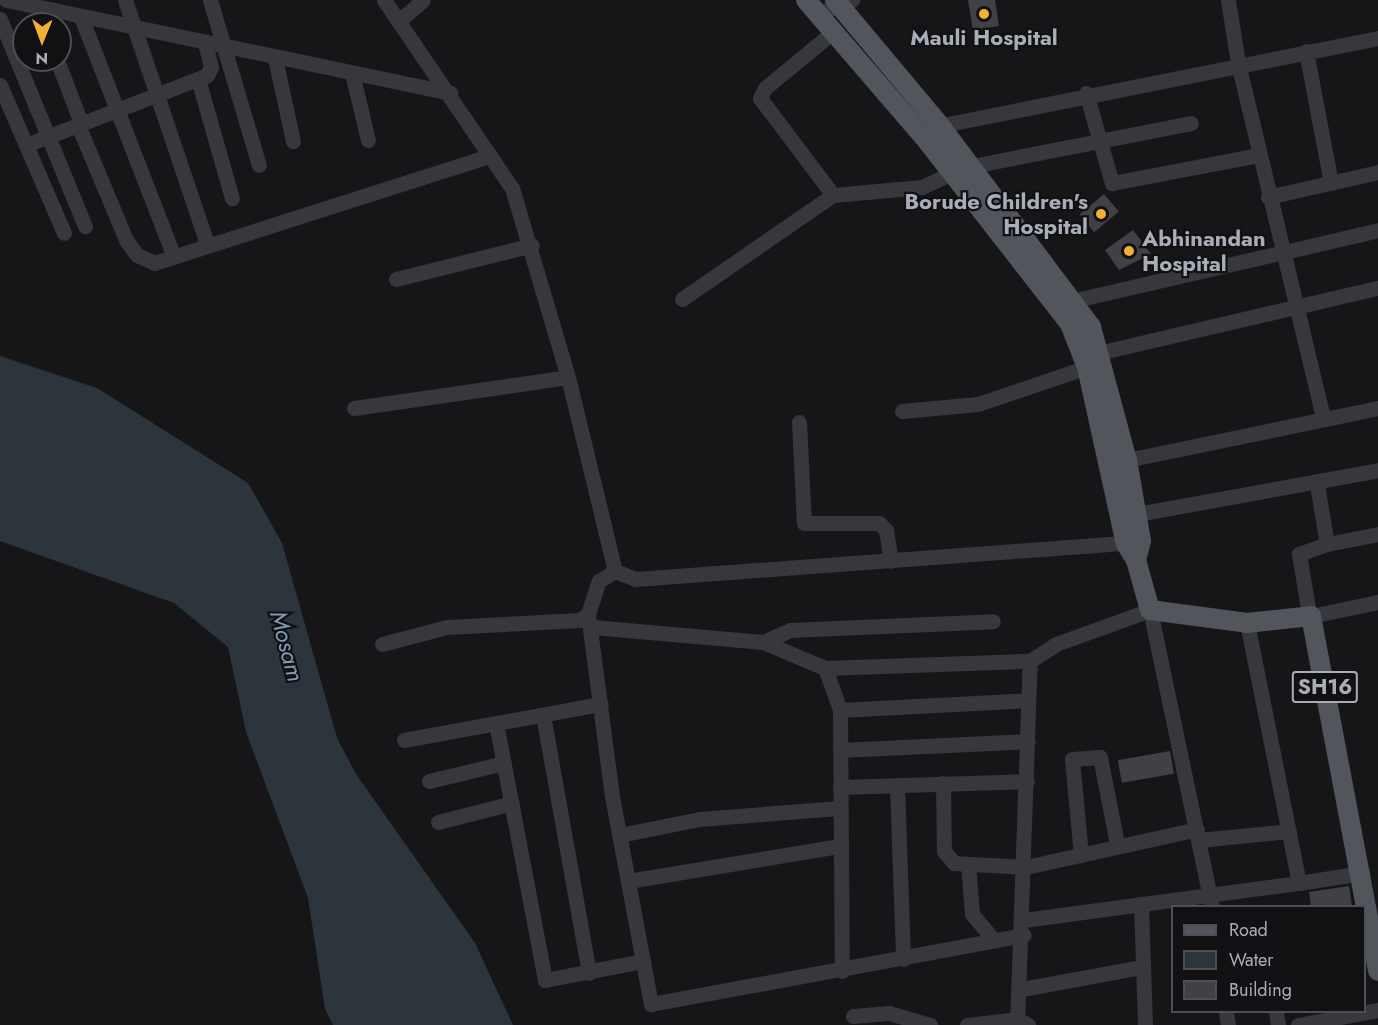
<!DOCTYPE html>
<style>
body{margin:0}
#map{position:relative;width:1378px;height:1025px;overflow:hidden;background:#161618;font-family:Jost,sans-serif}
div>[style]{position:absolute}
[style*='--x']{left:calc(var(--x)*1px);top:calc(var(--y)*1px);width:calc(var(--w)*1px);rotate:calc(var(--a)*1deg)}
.water>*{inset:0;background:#2c353c}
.building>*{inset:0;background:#404145;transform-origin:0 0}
.minor>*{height:15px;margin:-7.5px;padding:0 7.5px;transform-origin:7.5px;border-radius:7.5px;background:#37383d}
.major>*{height:20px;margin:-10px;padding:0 10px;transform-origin:10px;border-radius:10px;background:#53555c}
.dots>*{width:16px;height:16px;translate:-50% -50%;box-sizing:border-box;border:3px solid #111113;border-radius:50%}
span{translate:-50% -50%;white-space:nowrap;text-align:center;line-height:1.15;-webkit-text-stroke:4.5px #111113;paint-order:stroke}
.shield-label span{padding:2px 4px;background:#111113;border:2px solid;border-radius:4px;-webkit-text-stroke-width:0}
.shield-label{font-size:21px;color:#a8adb8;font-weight:700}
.poi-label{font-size:22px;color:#a8adb8;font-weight:700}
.right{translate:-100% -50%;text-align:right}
.left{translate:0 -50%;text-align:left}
.water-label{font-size:24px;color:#7f9bb3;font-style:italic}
.legend{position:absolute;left:1171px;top:905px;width:195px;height:108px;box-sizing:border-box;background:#111113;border:2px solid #4d4f55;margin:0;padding:8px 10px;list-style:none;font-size:18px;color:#a8adb8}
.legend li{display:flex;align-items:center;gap:12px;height:30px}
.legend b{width:30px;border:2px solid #4d4f55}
.north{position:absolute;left:12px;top:12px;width:60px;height:60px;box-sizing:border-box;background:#111113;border:2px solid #4d4f55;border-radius:50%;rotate:181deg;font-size:16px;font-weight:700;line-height:24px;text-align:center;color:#a8adb8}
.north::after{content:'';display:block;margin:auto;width:21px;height:27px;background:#f2b134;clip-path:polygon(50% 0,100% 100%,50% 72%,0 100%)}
</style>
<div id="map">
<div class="water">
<i style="clip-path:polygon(0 356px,97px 388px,248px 483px,282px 543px,337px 738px,356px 774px,475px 943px,513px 1025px,333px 1025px,325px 1009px,308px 898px,246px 732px,228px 647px,174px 603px,0 541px)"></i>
</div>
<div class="building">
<i style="clip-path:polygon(968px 0,995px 0,999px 26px,973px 30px)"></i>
<i style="left:1104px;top:194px;width:23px;height:32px;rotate:50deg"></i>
<i style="clip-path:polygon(1133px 230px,1151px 254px,1119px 270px,1105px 250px)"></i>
<i style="left:1170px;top:751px;width:23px;height:53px;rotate:80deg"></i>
<i style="clip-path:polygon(1349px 886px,1352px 906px,1311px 906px,1309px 892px)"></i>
</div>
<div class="minor">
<i style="--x:6;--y:0;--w:454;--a:11.8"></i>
<i style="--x:125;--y:0;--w:257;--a:71.4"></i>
<i style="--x:210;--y:0;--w:172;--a:73.5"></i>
<i style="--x:384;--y:0;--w:227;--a:55.8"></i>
<i style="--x:512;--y:188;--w:197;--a:73.5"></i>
<i style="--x:568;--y:377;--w:200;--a:76.4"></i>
<i style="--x:615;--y:571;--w:22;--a:21"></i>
<i style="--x:636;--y:579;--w:501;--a:-4.23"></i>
<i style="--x:1228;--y:0;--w:64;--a:81"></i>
<i style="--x:1238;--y:63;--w:365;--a:76.5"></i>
<i style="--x:817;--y:14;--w:38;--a:-22"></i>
<i style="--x:81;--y:17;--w:257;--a:68.8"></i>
<i style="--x:0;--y:19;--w:224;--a:67.7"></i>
<i style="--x:400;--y:20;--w:30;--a:-41"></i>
<i style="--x:1306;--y:51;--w:134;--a:79.3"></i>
<i style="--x:275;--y:58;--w:85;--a:77.8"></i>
<i style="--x:57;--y:60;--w:67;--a:69.1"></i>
<i style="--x:352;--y:73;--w:69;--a:76.6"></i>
<i style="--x:198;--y:79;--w:124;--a:74.1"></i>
<i style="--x:0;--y:85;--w:161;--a:66.6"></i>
<i style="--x:1086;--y:93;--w:94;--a:73.9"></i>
<i style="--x:1112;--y:183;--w:150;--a:-10.8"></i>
<i style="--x:78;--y:125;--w:125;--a:67.3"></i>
<i style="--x:126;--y:240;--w:19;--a:54"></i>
<i style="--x:137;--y:255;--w:19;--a:25"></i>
<i style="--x:154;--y:263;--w:353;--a:-17.7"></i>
<i style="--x:918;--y:130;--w:469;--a:-11.3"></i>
<i style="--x:26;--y:145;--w:194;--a:-21.1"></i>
<i style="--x:207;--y:75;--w:9;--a:-63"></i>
<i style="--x:211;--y:67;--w:25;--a:-104"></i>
<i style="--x:972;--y:166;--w:223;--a:-11.1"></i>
<i style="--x:833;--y:195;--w:121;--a:-127"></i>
<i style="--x:760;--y:98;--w:11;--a:-63"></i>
<i style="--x:765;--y:88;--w:88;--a:-39.5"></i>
<i style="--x:1268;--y:197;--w:113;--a:-12.8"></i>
<i style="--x:396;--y:279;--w:140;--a:-14"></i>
<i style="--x:682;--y:299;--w:183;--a:-34.6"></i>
<i style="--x:833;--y:195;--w:89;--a:-5.1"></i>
<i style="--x:922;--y:187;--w:33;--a:-25"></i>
<i style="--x:1063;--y:303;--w:323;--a:-13"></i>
<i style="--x:1102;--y:352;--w:283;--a:-13.1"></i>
<i style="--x:354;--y:408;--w:216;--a:-8.2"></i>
<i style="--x:902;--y:411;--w:76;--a:-5.3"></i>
<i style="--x:978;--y:404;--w:115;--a:-18.7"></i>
<i style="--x:799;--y:422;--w:101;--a:87.2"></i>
<i style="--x:804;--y:523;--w:75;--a:0"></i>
<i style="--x:879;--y:523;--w:10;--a:45"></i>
<i style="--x:886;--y:530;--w:31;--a:81"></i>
<i style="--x:1127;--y:460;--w:256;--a:-11.7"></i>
<i style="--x:1137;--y:514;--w:245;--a:-10.3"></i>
<i style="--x:1327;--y:544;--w:52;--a:-11.1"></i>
<i style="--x:588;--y:614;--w:184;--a:82.5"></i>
<i style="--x:612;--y:796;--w:212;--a:79.4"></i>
<i style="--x:651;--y:1004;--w:379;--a:-10.5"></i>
<i style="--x:1309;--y:614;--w:61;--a:-99.5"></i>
<i style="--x:1299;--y:554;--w:30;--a:-20"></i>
<i style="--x:1327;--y:544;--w:60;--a:-99.6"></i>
<i style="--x:1311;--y:616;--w:68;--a:-11.8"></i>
<i style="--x:1247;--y:623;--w:265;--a:78.7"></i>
<i style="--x:1299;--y:883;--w:64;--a:-9"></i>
<i style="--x:592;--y:627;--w:172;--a:5"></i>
<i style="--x:763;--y:642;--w:67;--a:22.8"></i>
<i style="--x:825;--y:668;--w:45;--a:70.3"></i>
<i style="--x:840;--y:710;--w:261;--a:89.6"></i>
<i style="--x:763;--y:642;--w:30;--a:-24"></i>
<i style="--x:790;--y:630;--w:203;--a:-2.5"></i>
<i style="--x:382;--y:644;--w:67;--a:-14.7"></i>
<i style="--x:447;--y:627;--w:133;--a:-3"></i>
<i style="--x:580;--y:620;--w:10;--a:-37"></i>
<i style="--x:588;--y:614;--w:35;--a:-72"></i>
<i style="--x:599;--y:581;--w:19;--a:-32"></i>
<i style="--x:825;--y:668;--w:205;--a:-2"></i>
<i style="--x:1030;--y:661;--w:31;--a:-33"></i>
<i style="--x:1056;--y:644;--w:100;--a:-19.9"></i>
<i style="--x:1150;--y:610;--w:302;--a:78.2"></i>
<i style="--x:840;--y:710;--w:188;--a:-3"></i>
<i style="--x:543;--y:715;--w:262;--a:79.9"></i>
<i style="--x:496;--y:723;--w:262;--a:79.2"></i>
<i style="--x:545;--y:980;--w:100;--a:-11"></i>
<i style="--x:404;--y:740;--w:200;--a:-10.4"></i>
<i style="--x:840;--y:750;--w:188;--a:-2.7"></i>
<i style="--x:429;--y:781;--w:77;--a:-13.5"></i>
<i style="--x:943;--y:783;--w:68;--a:89.2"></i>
<i style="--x:944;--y:851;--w:16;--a:50"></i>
<i style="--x:954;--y:863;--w:72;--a:3.2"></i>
<i style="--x:1026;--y:867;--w:175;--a:-12.5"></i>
<i style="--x:897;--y:785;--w:174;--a:88"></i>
<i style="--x:840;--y:787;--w:187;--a:-1.8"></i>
<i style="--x:438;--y:822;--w:76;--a:-14.4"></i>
<i style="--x:620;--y:835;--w:81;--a:-11.4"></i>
<i style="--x:699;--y:819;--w:141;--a:-4.5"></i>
<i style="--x:1199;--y:840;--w:90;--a:-5.7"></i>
<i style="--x:1081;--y:855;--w:96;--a:-95.4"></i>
<i style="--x:1072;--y:759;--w:28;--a:-4"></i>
<i style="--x:1100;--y:757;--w:89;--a:78.9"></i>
<i style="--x:968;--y:864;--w:50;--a:85.4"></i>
<i style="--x:972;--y:914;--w:35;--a:50"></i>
<i style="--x:628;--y:881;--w:215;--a:-9.4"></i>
<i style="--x:1141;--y:904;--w:121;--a:88.1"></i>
<i style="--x:1024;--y:920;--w:277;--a:-7.7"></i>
<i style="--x:1022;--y:989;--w:122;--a:-10.4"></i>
<i style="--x:1226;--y:1012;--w:13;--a:81"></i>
<i style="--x:1276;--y:1012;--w:13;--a:81"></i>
<i style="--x:853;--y:1016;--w:36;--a:-5"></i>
<i style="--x:889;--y:1013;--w:43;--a:16.3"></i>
<i style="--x:967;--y:1025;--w:51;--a:-6.7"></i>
<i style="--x:1018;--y:1019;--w:12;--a:31"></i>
<i style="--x:1017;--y:1025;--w:364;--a:-88"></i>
<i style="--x:1298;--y:1025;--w:81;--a:-10.6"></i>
</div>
<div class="major">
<i style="--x:806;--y:0;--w:187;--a:49.3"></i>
<i style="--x:928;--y:142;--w:231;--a:52"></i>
<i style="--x:1070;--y:324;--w:46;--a:68.4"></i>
<i style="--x:1087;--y:367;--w:181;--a:77.6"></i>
<i style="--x:1126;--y:544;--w:19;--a:58"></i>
<i style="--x:1136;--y:560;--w:52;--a:74.4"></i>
<i style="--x:1150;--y:610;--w:98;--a:7.6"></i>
<i style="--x:1247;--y:623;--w:64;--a:-6.2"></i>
<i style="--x:1311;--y:616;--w:361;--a:79.3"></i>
<i style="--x:835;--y:0;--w:160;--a:50.1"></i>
<i style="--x:938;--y:123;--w:255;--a:53.1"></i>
<i style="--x:1091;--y:327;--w:138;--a:74.9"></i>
<i style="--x:1127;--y:460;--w:82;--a:80.2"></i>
<i style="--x:1141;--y:541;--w:20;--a:105"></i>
</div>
<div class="dots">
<i style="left:984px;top:14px;background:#f2b134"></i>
<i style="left:1101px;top:214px;background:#f2b134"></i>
<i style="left:1129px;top:251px;background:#f2b134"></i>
</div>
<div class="shield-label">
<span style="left:1325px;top:687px">SH16</span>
</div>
<div class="poi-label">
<span style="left:984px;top:38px">Mauli Hospital</span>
<span class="right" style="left:1088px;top:214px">Borude Children's<br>Hospital</span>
<span class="left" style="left:1142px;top:251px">Abhinandan<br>Hospital</span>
</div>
<div class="water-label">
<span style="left:287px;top:646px;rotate:75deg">Mosam</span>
</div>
<ul class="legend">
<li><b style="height:8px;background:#53555c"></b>Road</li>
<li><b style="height:16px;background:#2c353c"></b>Water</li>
<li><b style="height:16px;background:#404145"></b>Building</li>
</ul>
<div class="north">N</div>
</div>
